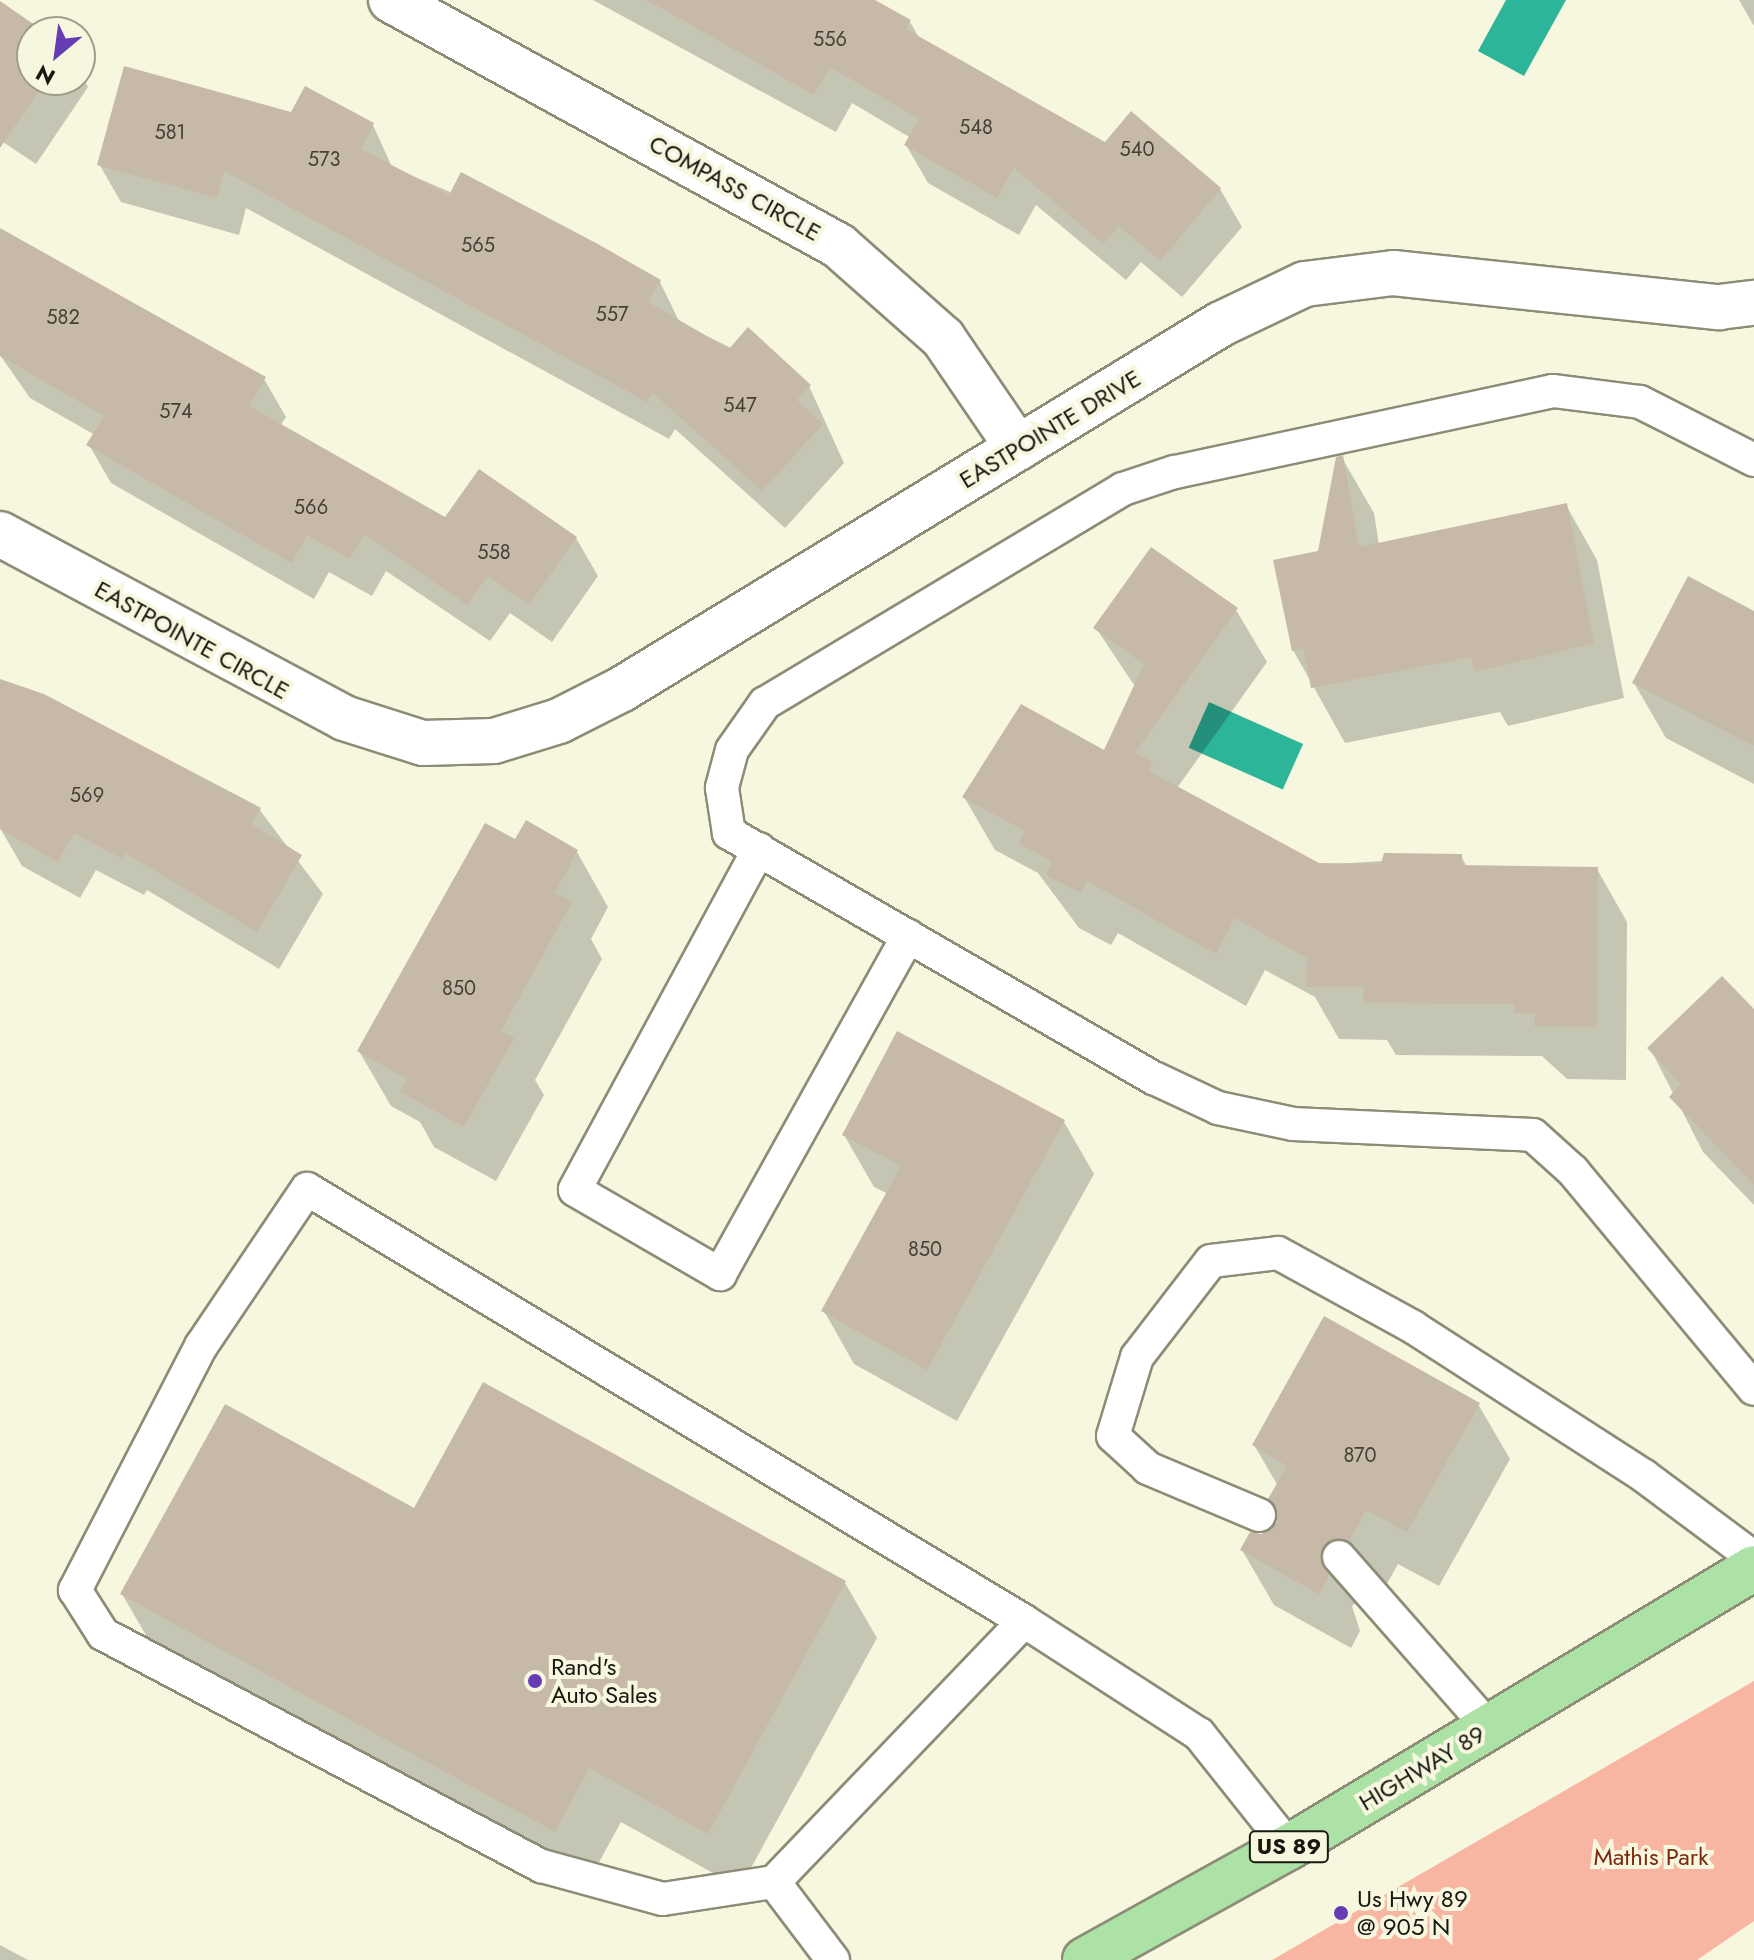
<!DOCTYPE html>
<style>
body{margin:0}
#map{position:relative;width:1754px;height:1960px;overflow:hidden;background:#f7f7e0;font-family:Jost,sans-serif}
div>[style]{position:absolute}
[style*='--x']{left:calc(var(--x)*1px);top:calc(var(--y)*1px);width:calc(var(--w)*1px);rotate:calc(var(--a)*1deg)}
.green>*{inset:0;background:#f8b5a1}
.water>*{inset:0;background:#2db59a;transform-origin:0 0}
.shadow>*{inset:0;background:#0003}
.building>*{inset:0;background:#c7b9a7}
.roads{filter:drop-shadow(2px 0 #8c8c77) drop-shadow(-2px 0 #8c8c77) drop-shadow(0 2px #8c8c77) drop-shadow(0 -2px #8c8c77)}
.service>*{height:32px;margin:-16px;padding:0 16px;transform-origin:16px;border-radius:16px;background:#fff}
.minor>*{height:44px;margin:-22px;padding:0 22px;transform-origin:22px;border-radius:22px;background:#fff}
.primary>*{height:44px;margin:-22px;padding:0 22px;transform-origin:22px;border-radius:22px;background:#ade2a6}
.dots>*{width:22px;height:22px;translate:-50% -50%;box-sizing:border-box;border:4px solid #f7f7e0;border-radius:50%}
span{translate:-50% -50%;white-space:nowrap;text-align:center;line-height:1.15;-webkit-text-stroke:8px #f7f7e0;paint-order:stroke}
.number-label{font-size:20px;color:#444036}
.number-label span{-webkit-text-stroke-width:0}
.shield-label span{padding:2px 6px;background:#f7f7e0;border:2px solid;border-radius:6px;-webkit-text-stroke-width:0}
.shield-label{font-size:22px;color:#181810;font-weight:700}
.street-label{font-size:24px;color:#181810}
.poi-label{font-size:24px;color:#181810}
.left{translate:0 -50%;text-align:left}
.park-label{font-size:24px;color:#7c2a0f}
.north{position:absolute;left:16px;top:16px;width:80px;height:80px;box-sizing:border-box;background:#f7f7e0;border:2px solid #9e9e8d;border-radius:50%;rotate:209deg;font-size:22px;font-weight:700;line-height:32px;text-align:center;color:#181810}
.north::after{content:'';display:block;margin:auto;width:28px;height:36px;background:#663cb4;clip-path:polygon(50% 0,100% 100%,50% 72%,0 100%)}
</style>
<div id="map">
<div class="green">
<i style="clip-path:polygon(1754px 1681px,1754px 1921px,1697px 1960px,1272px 1960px)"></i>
</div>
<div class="water">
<i style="clip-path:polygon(1506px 0,1566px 0,1524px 76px,1478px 51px)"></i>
<i style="left:1209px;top:702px;width:103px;height:50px;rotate:24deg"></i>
</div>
<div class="shadow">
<i style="clip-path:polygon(593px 0,868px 0,910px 22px,920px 39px,1105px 144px,1220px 189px,1242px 227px,1182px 297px,1141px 262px,1126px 280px,1036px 205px,1019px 235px,928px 183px,906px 145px,911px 138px,852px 103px,836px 132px)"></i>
<i style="clip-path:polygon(1739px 0,1754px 0,1754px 26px)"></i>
<i style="clip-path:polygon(0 4px,41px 32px,32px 32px,32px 80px,80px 80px,80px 73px,88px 87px,36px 164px,0 140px)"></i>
<i style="clip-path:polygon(292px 115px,373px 125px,392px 167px,660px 282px,680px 323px,809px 386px,844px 463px,785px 528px,675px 429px,669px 439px,246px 208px,239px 235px,121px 202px,99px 164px)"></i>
<i style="clip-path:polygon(0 229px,264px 379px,286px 417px,280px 426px,446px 520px,576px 538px,598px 576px,552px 642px,510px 613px,490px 641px,386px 571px,372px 596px,329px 572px,314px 599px,111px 483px,89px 445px,95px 435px,30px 398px,0 355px)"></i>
<i style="clip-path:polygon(1342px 458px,1374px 513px,1379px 545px,1566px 505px,1597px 560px,1624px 698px,1508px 726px,1500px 712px,1345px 743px,1293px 650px)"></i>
<i style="clip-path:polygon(1236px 610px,1267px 662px,1177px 788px,1319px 865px,1461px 856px,1467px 867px,1597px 869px,1627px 922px,1626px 1080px,1567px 1079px,1542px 1056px,1396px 1055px,1387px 1040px,1339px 1039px,1315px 997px,1265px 970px,1246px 1006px,1118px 933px,1111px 945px,1079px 928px,1038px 873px,995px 850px,964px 797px,1105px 752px,1136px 688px,1096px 628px)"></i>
<i style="clip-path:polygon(1754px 616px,1754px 784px,1666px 738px,1634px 683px)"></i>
<i style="clip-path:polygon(0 681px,259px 809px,323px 894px,279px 969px,147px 890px,144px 895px,96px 870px,80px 898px,22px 866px,0 828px)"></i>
<i style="clip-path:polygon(577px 852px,608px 907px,591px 939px,602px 959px,535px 1080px,544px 1095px,496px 1181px,434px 1147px,420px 1122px,391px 1106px,359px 1051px)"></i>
<i style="clip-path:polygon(1754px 1012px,1754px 1205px,1703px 1152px,1650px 1048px)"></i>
<i style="clip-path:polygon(1064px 1122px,1094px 1174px,957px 1421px,854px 1364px,824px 1311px,888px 1194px,874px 1187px,844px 1135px)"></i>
<i style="clip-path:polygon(1478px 1404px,1510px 1459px,1439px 1586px,1398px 1564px,1380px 1596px,1367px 1593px,1352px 1606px,1360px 1631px,1351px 1648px,1274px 1605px,1242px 1550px,1279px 1522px,1278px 1486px,1254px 1445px)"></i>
<i style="clip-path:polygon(415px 1511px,845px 1583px,877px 1638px,740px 1888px,621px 1822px,586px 1886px,154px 1649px,122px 1594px)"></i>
<i style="clip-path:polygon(0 1945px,28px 1960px,0 1960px)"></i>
</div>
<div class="building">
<i style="clip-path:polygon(647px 0,875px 0,911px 20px,906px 29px,1105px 142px,1131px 111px,1221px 188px,1160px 261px,1119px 226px,1103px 244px,1014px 168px,997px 198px,904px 145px,919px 119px,830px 67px,814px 95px)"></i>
<i style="clip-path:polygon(0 1px,45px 32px,32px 32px,32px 80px,46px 80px,0 148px)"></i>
<i style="clip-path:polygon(124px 66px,291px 112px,305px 86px,374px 123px,361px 149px,449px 195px,461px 172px,596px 243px,661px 280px,648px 302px,729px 349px,748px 327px,811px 385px,797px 400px,823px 424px,762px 491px,653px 393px,647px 402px,224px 171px,217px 198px,97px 165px)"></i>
<i style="clip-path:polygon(0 228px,266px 377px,249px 406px,445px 517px,479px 469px,577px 537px,529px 605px,488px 576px,467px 605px,364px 534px,350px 559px,307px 535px,292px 563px,86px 445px,104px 416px,0 356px)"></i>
<i style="clip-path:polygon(1343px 455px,1359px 547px,1567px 503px,1594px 643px,1475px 672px,1471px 657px,1311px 688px,1303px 648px,1292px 651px,1273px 560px,1318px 551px,1336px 457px)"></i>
<i style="clip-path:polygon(1151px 547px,1238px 608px,1135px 753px,1153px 762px,1149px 771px,1319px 863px,1381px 864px,1384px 853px,1462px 854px,1462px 865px,1598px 867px,1597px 1027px,1534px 1026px,1535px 1013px,1514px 1013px,1514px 1004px,1363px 1003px,1364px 987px,1306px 987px,1307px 958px,1235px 918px,1216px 954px,1087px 881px,1081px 893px,1046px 875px,1052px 861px,1018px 843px,1025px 831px,962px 797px,1021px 704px,1104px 750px,1144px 664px,1093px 628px)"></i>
<i style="clip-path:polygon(1688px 576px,1754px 611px,1754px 746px,1632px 683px)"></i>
<i style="clip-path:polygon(0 679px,44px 694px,261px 808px,251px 824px,302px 855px,257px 932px,125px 853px,122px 859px,74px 833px,58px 862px,0 829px)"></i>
<i style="clip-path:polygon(526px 820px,578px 850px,555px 893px,572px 902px,501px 1031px,514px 1038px,464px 1127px,400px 1092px,407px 1079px,357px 1051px,485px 823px,515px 839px)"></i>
<i style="clip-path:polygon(1722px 976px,1754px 1009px,1754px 1185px,1669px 1097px,1681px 1084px,1647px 1048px)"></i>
<i style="clip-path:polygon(897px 1031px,1065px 1120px,927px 1370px,821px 1311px,901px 1166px,842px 1135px)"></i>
<i style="clip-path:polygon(1324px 1316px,1480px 1403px,1407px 1532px,1366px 1510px,1349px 1541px,1335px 1539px,1321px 1550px,1329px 1575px,1319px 1594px,1240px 1550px,1250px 1532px,1262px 1534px,1277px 1522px,1268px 1499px,1287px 1466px,1252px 1445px)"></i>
<i style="clip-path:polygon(483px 1382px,846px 1581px,708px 1834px,589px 1768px,555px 1832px,120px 1594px,225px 1404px,414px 1508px)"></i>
</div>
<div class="roads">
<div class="service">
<i style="--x:1754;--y:460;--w:128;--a:-153"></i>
<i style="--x:1640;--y:402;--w:88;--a:-172.8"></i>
<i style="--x:1553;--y:391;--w:388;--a:167.9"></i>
<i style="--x:1174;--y:472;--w:54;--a:161.6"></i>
<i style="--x:1123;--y:489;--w:417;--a:149.1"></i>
<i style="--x:765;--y:703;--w:57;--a:125.1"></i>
<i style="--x:732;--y:750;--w:39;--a:105"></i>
<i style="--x:722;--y:788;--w:46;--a:81.2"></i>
<i style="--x:729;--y:833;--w:491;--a:30"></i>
<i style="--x:1154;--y:1078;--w:71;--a:25.1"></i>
<i style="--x:1218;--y:1108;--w:77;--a:12"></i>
<i style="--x:1293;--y:1124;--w:240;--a:2.6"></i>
<i style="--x:1533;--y:1135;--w:54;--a:42"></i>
<i style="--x:1573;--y:1171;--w:283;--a:50.3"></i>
<i style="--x:759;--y:849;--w:387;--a:118.4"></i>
<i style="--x:575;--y:1190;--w:168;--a:30.1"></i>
<i style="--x:720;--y:1274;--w:387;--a:-60.9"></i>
<i style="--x:1259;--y:1515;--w:121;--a:-157.1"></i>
<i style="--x:1148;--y:1468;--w:47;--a:-137.6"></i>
<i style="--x:1113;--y:1436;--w:83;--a:-73.1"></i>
<i style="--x:1137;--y:1357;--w:121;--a:-52.4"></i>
<i style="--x:1211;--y:1261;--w:67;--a:-6.8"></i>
<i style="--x:1278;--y:1253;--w:154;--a:28.7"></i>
<i style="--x:1413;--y:1327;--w:275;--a:32.8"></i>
<i style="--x:1644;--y:1476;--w:137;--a:36.7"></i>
<i style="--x:1339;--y:1557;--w:227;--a:48.7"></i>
<i style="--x:1024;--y:1621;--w:837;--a:-148.93"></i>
<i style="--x:307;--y:1189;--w:189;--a:124"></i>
<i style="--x:201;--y:1346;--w:275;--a:117.3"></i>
<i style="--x:75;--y:1590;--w:52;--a:57.5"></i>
<i style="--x:103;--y:1634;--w:497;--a:27.9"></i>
<i style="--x:542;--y:1866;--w:125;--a:15.3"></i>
<i style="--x:663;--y:1899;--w:112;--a:-8.7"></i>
<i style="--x:774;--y:1882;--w:361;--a:-46.2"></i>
<i style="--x:1024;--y:1621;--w:208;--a:32.9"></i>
<i style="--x:1199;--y:1734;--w:144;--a:51.5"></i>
<i style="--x:774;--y:1882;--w:98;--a:52.9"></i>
</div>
<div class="minor">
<i style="--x:391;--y:0;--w:511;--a:28.77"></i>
<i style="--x:839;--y:246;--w:139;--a:41.5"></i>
<i style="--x:943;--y:338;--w:133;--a:55.7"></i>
<i style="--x:0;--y:534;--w:390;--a:28.1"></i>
<i style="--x:344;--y:718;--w:83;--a:17.6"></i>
<i style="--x:423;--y:743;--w:71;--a:-1.6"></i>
<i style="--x:494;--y:741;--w:68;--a:-17.1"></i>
<i style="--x:559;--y:721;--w:71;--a:-26.9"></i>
<i style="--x:622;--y:689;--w:701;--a:-31.36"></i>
<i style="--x:1221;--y:324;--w:93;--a:-25.5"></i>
<i style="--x:1305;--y:284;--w:89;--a:-7.1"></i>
<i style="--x:1393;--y:273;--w:328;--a:6"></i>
<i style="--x:1719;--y:307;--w:35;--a:-7"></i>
</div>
<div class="primary">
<i style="--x:1085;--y:1960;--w:233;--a:-29"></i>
<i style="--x:1289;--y:1847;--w:542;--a:-30.96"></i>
</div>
</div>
<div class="dots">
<i style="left:535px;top:1681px;background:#663cb4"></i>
<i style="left:1341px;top:1913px;background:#663cb4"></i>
</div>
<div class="number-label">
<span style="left:830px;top:39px">556</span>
<span style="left:976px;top:127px">548</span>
<span style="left:170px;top:132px">581</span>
<span style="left:1137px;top:149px">540</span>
<span style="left:324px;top:159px">573</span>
<span style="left:478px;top:245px">565</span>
<span style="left:612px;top:314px">557</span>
<span style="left:63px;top:317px">582</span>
<span style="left:740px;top:405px">547</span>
<span style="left:176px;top:411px">574</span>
<span style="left:311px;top:507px">566</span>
<span style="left:494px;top:552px">558</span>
<span style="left:87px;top:795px">569</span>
<span style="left:459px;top:988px">850</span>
<span style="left:925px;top:1249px">850</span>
<span style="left:1360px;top:1455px">870</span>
</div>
<div class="shield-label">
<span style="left:1289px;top:1847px">US 89</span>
</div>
<div class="street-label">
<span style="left:735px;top:188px;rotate:29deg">COMPASS CIRCLE</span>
<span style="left:1050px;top:429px;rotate:-31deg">EASTPOINTE DRIVE</span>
<span style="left:192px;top:640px;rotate:29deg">EASTPOINTE CIRCLE</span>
<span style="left:1422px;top:1768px;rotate:-31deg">HIGHWAY 89</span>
</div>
<div class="poi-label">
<span class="left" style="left:551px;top:1681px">Rand's<br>Auto Sales</span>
<span class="left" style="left:1357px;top:1913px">Us Hwy 89<br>@ 905 N</span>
</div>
<div class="park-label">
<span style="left:1651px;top:1857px">Mathis Park</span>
</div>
<div class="north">N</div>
</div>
